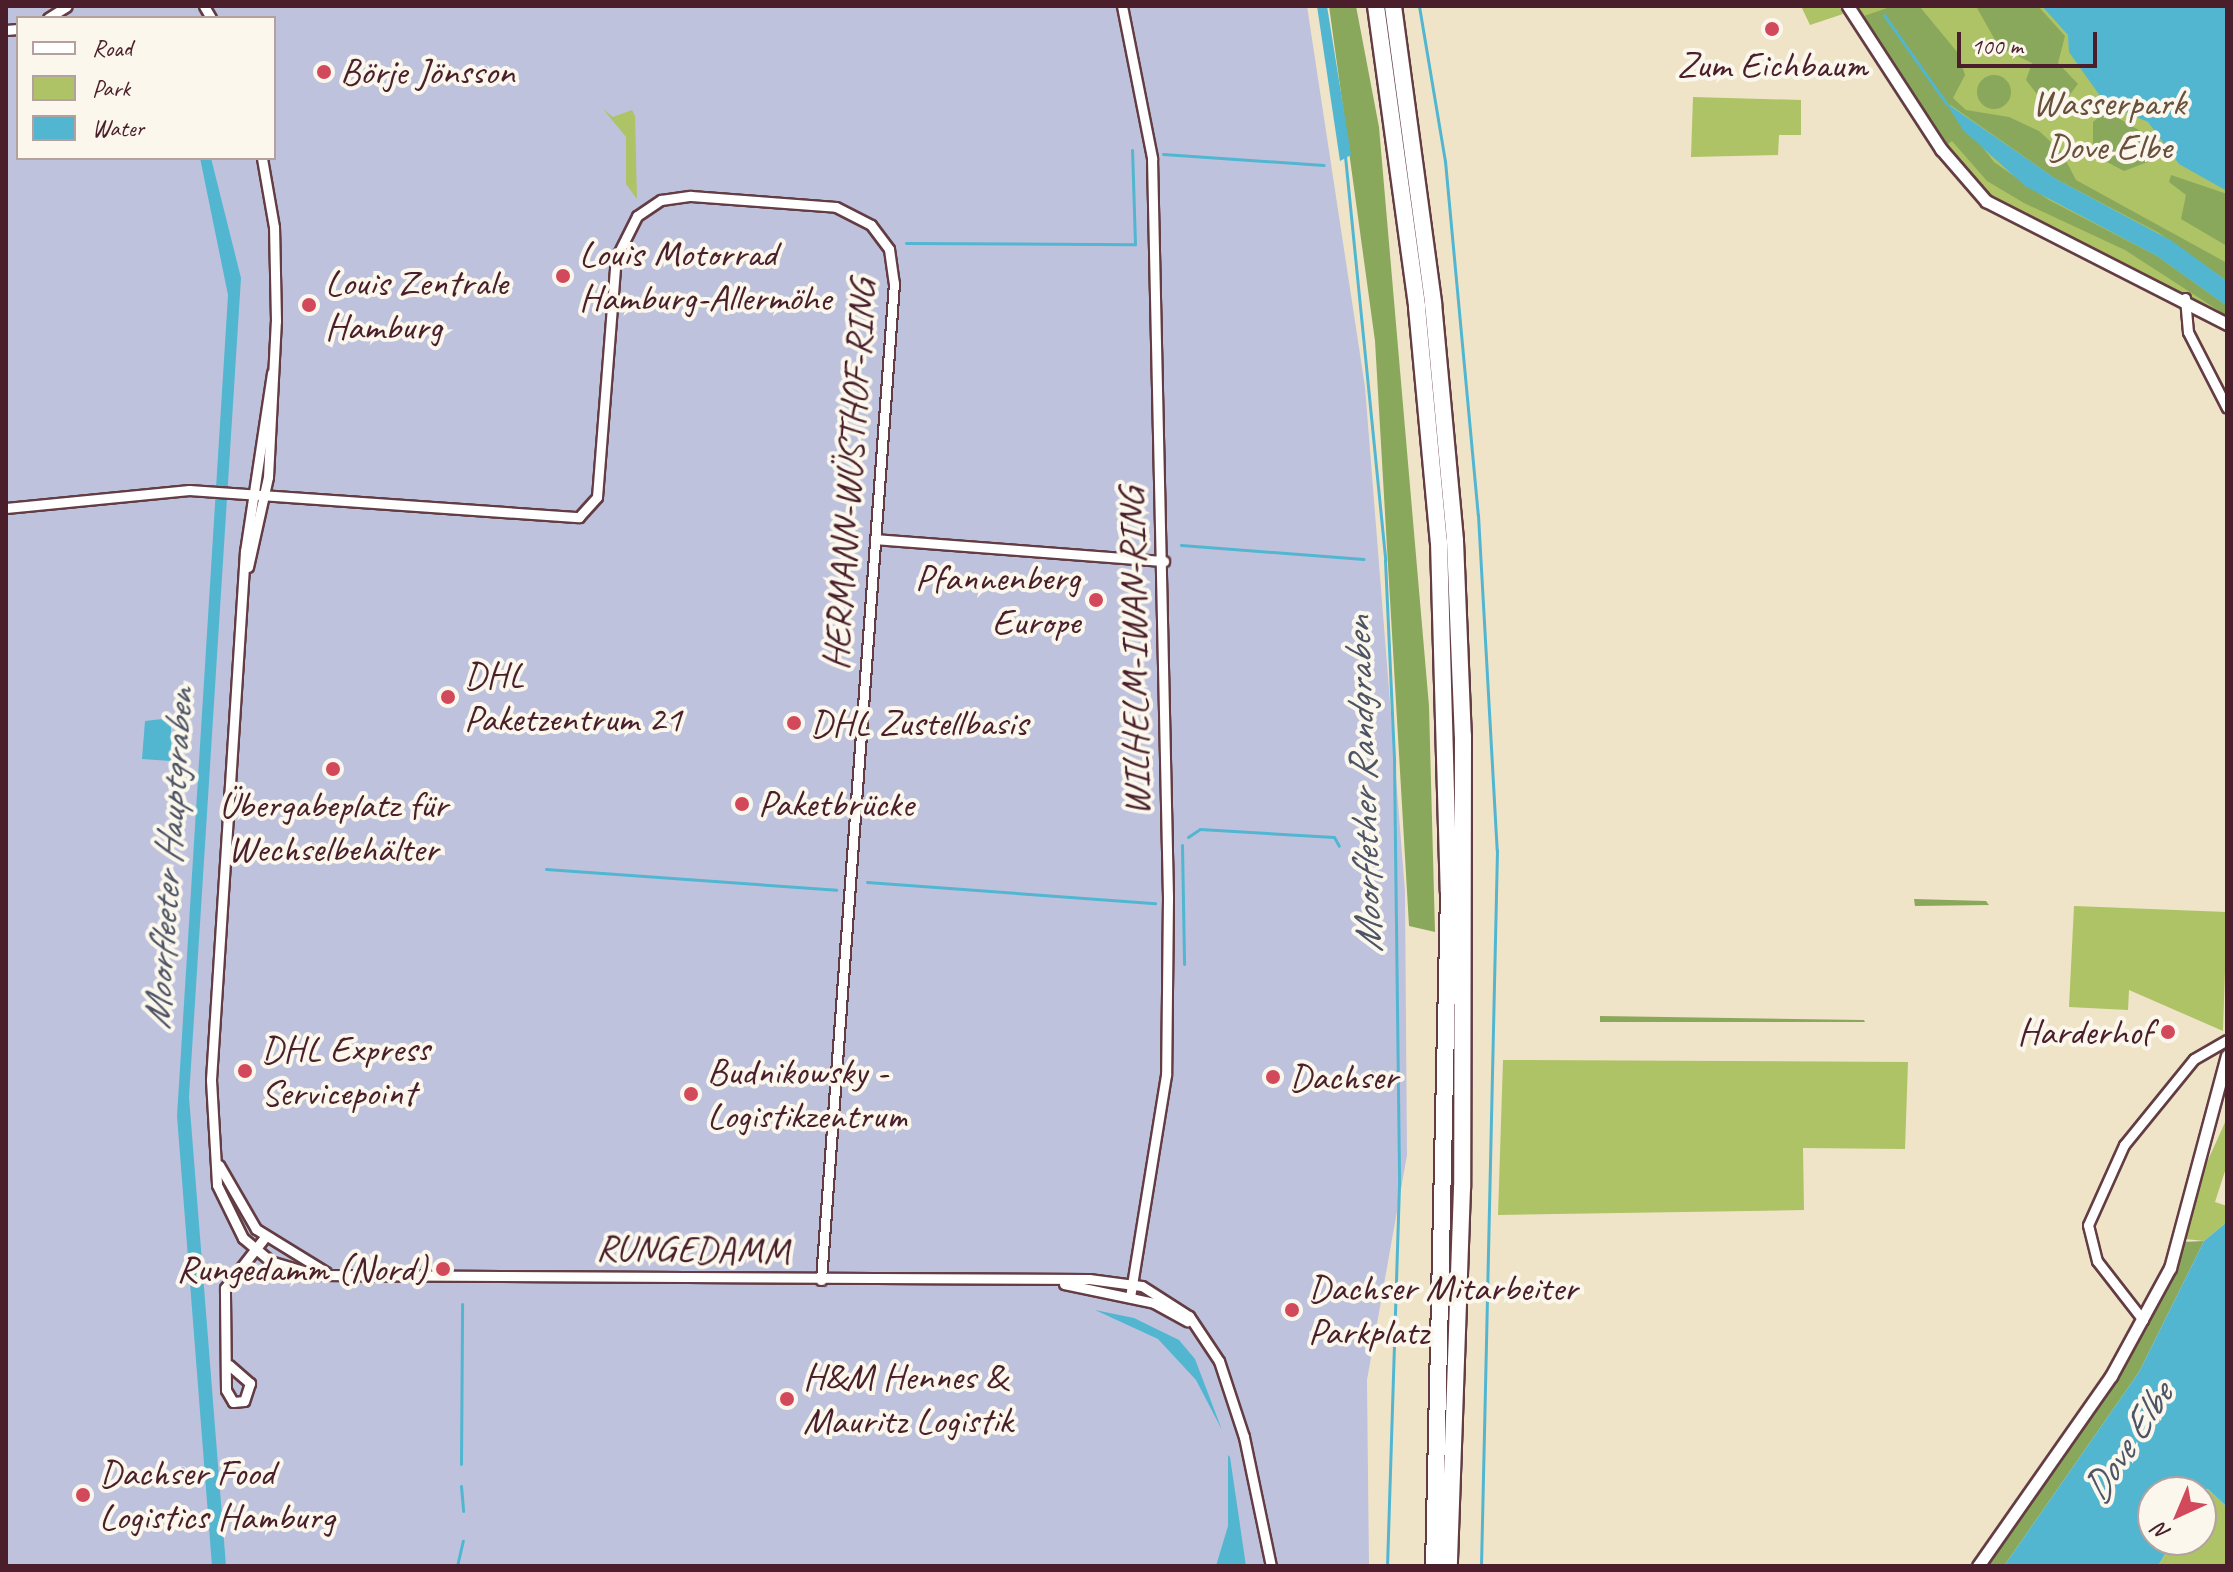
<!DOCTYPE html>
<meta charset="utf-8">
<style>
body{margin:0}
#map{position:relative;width:2233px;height:1572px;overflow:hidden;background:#f0e4c8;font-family:Caveat,sans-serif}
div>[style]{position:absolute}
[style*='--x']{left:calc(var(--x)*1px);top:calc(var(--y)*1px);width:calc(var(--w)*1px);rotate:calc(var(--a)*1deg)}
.industrial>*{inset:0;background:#bfc2dd}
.green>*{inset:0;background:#aec266}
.forest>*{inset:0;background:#8aa85b}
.round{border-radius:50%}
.water>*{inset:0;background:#52b6d1}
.stream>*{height:3px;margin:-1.5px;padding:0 1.5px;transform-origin:1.5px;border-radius:1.5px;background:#52b6d1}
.roads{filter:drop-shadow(2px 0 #633d43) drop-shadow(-2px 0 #633d43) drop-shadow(0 2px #633d43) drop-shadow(0 -2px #633d43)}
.minor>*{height:9px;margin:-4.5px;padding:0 4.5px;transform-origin:4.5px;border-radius:4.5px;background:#fff}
.tertiary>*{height:11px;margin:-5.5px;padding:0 5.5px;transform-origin:5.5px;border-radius:5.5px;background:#fff}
.motorway>*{height:16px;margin:-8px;padding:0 8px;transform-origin:8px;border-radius:8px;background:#fff}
.dots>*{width:22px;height:22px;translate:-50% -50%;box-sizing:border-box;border:4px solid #fbf7ec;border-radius:50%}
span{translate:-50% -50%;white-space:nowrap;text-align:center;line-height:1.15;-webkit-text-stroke:8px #fbf7ec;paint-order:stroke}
.poi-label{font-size:38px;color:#4a1f2b}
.left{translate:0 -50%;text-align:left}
.right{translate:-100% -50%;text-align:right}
.park-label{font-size:38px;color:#68503d}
.street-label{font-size:38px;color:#4a1f2b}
.water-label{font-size:40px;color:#4d5465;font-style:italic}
.frame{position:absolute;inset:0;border:8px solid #4a1f2b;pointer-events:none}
.legend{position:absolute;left:16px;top:16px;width:260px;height:144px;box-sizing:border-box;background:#fbf7ec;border:2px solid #b4a19f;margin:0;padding:10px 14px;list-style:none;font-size:24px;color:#4a1f2b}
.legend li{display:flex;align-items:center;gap:16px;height:40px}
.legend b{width:40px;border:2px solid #b4a19f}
.north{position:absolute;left:2137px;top:1476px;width:80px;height:80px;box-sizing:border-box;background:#fbf7ec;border:2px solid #b4a19f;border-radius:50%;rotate:224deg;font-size:22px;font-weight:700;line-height:32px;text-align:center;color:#4a1f2b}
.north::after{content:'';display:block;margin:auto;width:28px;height:36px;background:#d1495b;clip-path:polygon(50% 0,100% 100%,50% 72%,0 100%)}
.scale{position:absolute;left:1957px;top:32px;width:140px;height:36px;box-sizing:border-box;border:4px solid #4a1f2b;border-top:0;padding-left:10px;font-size:24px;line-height:28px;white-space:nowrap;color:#4a1f2b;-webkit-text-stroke:6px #fbf7ec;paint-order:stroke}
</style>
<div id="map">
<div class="industrial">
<i style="clip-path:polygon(evenodd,6px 6px,1307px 6px,1365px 387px,1405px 891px,1407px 1155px,1367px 1380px,1369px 1566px,6px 1566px,6px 6px,18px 18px,274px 18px,274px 158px,18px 158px,18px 18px)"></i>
</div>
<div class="green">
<i style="clip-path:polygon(1801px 6px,1839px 6px,1843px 14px,1810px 25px)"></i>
<i style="clip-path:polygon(1854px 6px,2227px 6px,2227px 316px,1989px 195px,1945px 146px)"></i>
<i style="clip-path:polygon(1693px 97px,1801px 100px,1801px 135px,1779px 135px,1778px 155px,1691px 157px)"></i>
<i style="clip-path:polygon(603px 109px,613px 117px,632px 110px,635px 116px,637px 199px,626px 184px,626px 137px)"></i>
<i style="clip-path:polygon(2074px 906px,2227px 912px,2223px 1031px,2129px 990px,2128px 1010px,2069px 1007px)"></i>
<i style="clip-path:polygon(1503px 1060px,1908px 1062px,1905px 1149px,1803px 1148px,1804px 1210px,1498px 1215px)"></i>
<i style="clip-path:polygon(2227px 1118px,2227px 1165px,2215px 1202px,2227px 1206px,2227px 1222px,2204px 1241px,2185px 1239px,2203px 1171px)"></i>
<i style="clip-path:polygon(2208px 1489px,2227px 1507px,2227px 1566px,2158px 1566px,2173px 1540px,2201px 1540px,2201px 1493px)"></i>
</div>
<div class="forest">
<i style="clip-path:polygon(1329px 6px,1356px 6px,1379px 127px,1429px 706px,1435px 932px,1409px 926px,1375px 341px)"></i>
<i style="clip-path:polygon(1893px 6px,1920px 7px,1958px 53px,1965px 75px,1953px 98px,1966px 110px,2009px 117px,2039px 131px,2061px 151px,2076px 180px,2227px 263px,2227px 281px,2159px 233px,2056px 179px,1949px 104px,1994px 162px,2049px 200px,2157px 256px,2227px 306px,2227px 316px,2125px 250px,2024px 203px,1987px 181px,1952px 141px,1945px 146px,1861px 17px)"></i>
<i style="clip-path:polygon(2038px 6px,2065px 36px,2058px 63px,2078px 84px,2064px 102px,2043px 102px,2026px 80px,2032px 63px,1999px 47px,1977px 8px)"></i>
<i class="round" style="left:1977px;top:75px;width:34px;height:34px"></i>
<i style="clip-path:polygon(2106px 111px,2156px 140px,2153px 160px,2124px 171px,2107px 162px,2093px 144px,2093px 122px)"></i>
<i style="clip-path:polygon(2171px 175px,2227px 194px,2227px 246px,2181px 219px,2186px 195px,2169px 182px)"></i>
<i style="clip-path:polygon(1914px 899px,1986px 901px,1989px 905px,1915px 906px)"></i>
<i style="clip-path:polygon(1600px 1016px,1864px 1020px,1865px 1022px,1600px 1022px)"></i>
<i style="clip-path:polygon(2204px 1241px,2139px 1372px,2004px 1566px,1986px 1566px,2118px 1377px,2181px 1242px)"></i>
</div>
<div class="water">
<i style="clip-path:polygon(1317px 6px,1327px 6px,1351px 155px,1340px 161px)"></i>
<i style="clip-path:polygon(2042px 6px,2227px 6px,2227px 191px,2179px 164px,2148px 122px,2105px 103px,2069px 52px,2068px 35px)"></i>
<i style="clip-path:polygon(1946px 103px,2056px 179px,2172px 241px,2227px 281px,2227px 306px,2157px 256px,2025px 186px,1963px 130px)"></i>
<i style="clip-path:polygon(200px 158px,211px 158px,241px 278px,189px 1097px,226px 1566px,212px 1566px,177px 1116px,228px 295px)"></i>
<i style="clip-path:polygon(171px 718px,171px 761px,142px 759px,145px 721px)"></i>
<i style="clip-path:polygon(2227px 1222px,2227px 1507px,2208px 1489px,2153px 1492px,2153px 1540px,2173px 1540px,2158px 1566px,2004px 1566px,2139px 1372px,2204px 1241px)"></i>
<i style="clip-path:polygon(1095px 1310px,1134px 1318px,1179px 1340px,1195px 1359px,1222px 1430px,1196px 1380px,1158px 1339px)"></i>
<i style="clip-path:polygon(1228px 1455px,1230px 1457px,1246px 1566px,1216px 1566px,1228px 1526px)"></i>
</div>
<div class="stream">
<i style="--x:1419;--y:6;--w:157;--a:80.5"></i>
<i style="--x:1445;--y:161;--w:356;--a:84.7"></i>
<i style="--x:1478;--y:515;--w:336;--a:86.8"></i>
<i style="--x:1497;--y:850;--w:716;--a:91.28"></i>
<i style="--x:1884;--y:15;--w:108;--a:54.8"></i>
<i style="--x:1163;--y:154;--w:161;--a:3.9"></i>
<i style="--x:1345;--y:156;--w:406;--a:84.3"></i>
<i style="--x:1385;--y:560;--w:202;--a:87.4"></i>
<i style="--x:1394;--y:762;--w:423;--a:89.3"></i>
<i style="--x:1399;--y:1185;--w:381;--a:91.8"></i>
<i style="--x:906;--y:243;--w:229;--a:0.3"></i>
<i style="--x:1135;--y:244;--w:94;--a:-91.8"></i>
<i style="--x:1181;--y:545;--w:183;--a:4.4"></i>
<i style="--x:1188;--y:837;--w:14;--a:-34"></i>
<i style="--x:1200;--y:829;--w:134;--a:3.4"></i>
<i style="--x:1334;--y:837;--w:10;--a:61"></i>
<i style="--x:1182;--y:845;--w:119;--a:89"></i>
<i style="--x:251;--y:848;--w:15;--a:4"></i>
<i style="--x:546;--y:869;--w:291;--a:4.1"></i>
<i style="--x:867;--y:882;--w:289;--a:4.2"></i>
<i style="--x:461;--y:1464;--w:160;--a:-89.6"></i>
<i style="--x:461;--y:1486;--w:25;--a:85"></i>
<i style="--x:457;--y:1566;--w:26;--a:-77"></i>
</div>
<div class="roads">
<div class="minor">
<i style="--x:204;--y:6;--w:14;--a:60"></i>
<i style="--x:1122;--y:6;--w:155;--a:78.8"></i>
<i style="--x:1152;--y:158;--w:739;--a:88.76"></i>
<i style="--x:1168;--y:897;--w:178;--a:90.6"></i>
<i style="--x:1166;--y:1075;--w:225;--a:99.2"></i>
<i style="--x:48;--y:18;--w:22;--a:-32"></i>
<i style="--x:6;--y:30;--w:12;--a:-5"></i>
<i style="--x:2185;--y:298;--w:34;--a:85"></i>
<i style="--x:2188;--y:332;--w:85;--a:62.8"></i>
<i style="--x:272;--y:373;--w:180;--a:98.6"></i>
<i style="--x:245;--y:551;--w:530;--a:93.68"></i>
<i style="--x:211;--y:1080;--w:105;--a:86.7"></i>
<i style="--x:217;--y:1185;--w:59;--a:63.9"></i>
<i style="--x:243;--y:1238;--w:35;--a:40"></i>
<i style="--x:270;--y:1261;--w:49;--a:16.6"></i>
<i style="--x:317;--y:1275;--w:772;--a:0.3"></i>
<i style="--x:1089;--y:1279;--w:53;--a:7.5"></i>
<i style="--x:1142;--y:1286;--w:56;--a:32.6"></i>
<i style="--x:1189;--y:1316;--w:54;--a:56.3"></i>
<i style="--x:1219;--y:1361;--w:80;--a:71.8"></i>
<i style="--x:1244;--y:1437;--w:132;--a:78.2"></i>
<i style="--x:6;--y:508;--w:184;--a:-5.6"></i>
<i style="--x:189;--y:490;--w:391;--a:4"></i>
<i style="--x:579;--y:517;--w:27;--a:-48"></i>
<i style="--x:597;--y:497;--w:240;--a:-85.5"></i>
<i style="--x:616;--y:258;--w:47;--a:-63.4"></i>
<i style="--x:637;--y:216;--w:29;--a:-34"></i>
<i style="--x:661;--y:200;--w:30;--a:-8"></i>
<i style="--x:691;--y:196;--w:145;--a:4.3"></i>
<i style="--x:836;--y:207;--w:39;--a:27"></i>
<i style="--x:871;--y:225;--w:30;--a:53"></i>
<i style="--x:889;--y:249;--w:34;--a:82"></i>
<i style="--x:894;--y:283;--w:1000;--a:94.19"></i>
<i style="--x:875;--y:539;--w:290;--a:4.4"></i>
<i style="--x:248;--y:567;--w:92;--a:-77.5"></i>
<i style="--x:268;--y:477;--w:156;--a:-87.1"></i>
<i style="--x:276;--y:321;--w:94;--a:-91.2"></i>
<i style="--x:274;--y:227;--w:70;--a:-99.9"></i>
<i style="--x:219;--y:1165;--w:74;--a:60"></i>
<i style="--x:256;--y:1229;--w:82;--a:31.6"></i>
<i style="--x:1064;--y:1284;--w:92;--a:11.9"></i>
<i style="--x:1154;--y:1303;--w:38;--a:29"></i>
<i style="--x:2143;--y:1320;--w:75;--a:-127.9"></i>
<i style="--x:2097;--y:1261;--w:37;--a:-104"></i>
<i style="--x:2088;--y:1225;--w:88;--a:-65.8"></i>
<i style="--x:2124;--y:1145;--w:111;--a:-50.9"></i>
<i style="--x:2194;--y:1059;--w:38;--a:-30"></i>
<i style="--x:229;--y:1365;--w:28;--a:41"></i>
<i style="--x:250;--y:1383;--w:19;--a:108"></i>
<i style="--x:244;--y:1401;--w:11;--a:175"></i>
<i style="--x:233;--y:1402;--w:14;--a:-120"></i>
<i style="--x:226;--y:1390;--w:102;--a:-90.6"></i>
<i style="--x:225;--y:1288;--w:65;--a:-51.9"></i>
</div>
<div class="tertiary">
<i style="--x:1848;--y:6;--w:171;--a:57"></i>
<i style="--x:1941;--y:149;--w:69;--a:49.1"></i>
<i style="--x:1986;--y:201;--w:271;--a:27"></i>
<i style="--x:1978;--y:1566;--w:232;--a:-55"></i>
<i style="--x:2111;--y:1376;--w:123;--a:-61.4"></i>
<i style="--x:2170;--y:1268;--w:220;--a:-75"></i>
</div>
<div class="motorway">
<i style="--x:1376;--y:6;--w:304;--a:82.2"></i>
<i style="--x:1417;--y:307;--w:236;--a:84.7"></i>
<i style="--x:1439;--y:542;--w:350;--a:88.4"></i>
<i style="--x:1449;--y:892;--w:674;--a:91.27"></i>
<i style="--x:1393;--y:6;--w:300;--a:82.3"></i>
<i style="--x:1433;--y:303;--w:239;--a:84.7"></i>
<i style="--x:1455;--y:541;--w:195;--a:87.7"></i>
<i style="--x:1463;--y:736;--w:452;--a:90.1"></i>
<i style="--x:1462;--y:1188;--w:378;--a:92"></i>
</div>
</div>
<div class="dots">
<i style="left:1772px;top:29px;background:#d1495b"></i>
<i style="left:324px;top:72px;background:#d1495b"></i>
<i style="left:563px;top:276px;background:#d1495b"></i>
<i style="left:309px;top:305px;background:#d1495b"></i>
<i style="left:1096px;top:600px;background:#d1495b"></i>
<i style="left:448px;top:697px;background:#d1495b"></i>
<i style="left:794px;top:723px;background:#d1495b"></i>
<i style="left:333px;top:769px;background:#d1495b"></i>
<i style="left:742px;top:804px;background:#d1495b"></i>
<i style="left:2168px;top:1032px;background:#d1495b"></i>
<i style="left:245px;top:1071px;background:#d1495b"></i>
<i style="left:1273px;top:1077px;background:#d1495b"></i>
<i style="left:691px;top:1094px;background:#d1495b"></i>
<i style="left:443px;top:1269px;background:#d1495b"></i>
<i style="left:1292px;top:1310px;background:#d1495b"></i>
<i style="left:787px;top:1399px;background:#d1495b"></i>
<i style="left:83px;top:1495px;background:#d1495b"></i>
</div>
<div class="poi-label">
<span style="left:1772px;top:65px">Zum Eichbaum</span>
<span class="left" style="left:340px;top:72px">Börje Jönsson</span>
<span class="left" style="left:579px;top:276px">Louis Motorrad<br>Hamburg-Allermöhe</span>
<span class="left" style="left:325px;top:305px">Louis Zentrale<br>Hamburg</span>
<span class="right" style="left:1080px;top:600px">Pfannenberg<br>Europe</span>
<span class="left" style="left:464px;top:697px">DHL<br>Paketzentrum 21</span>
<span class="left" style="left:810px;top:723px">DHL Zustellbasis</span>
<span class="left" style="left:758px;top:804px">Paketbrücke</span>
<span style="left:333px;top:827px">Übergabeplatz für<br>Wechselbehälter</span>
<span class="right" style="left:2152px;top:1032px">Harderhof</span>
<span class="left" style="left:261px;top:1071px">DHL Express<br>Servicepoint</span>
<span class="left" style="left:707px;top:1094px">Budnikowsky -<br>Logistikzentrum</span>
<span class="left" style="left:1289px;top:1077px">Dachser</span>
<span class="right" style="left:427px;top:1269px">Rungedamm (Nord)</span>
<span class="left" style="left:1308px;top:1310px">Dachser Mitarbeiter<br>Parkplatz</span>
<span class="left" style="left:803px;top:1399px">H&amp;M Hennes &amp;<br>Mauritz Logistik</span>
<span class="left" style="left:99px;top:1495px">Dachser Food<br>Logistics Hamburg</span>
</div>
<div class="park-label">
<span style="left:2109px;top:125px">Wasserpark<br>Dove Elbe</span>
</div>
<div class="street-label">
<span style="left:849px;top:475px;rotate:-86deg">HERMANN-WÜSTHOF-RING</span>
<span style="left:1134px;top:652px;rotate:-91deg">WILHELM-IWAN-RING</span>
<span style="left:693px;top:1249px;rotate:1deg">RUNGEDAMM</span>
</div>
<div class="water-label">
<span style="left:1363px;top:785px;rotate:-92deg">Moorflether Randgraben</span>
<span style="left:168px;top:859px;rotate:-86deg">Moorfleeter Hauptgraben</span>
<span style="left:2127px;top:1443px;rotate:-57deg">Dove Elbe</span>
</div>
<div class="frame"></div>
<ul class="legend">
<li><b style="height:10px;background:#fff"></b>Road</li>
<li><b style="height:22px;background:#aec266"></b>Park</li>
<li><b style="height:22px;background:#52b6d1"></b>Water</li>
</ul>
<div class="north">N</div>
<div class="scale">100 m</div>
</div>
